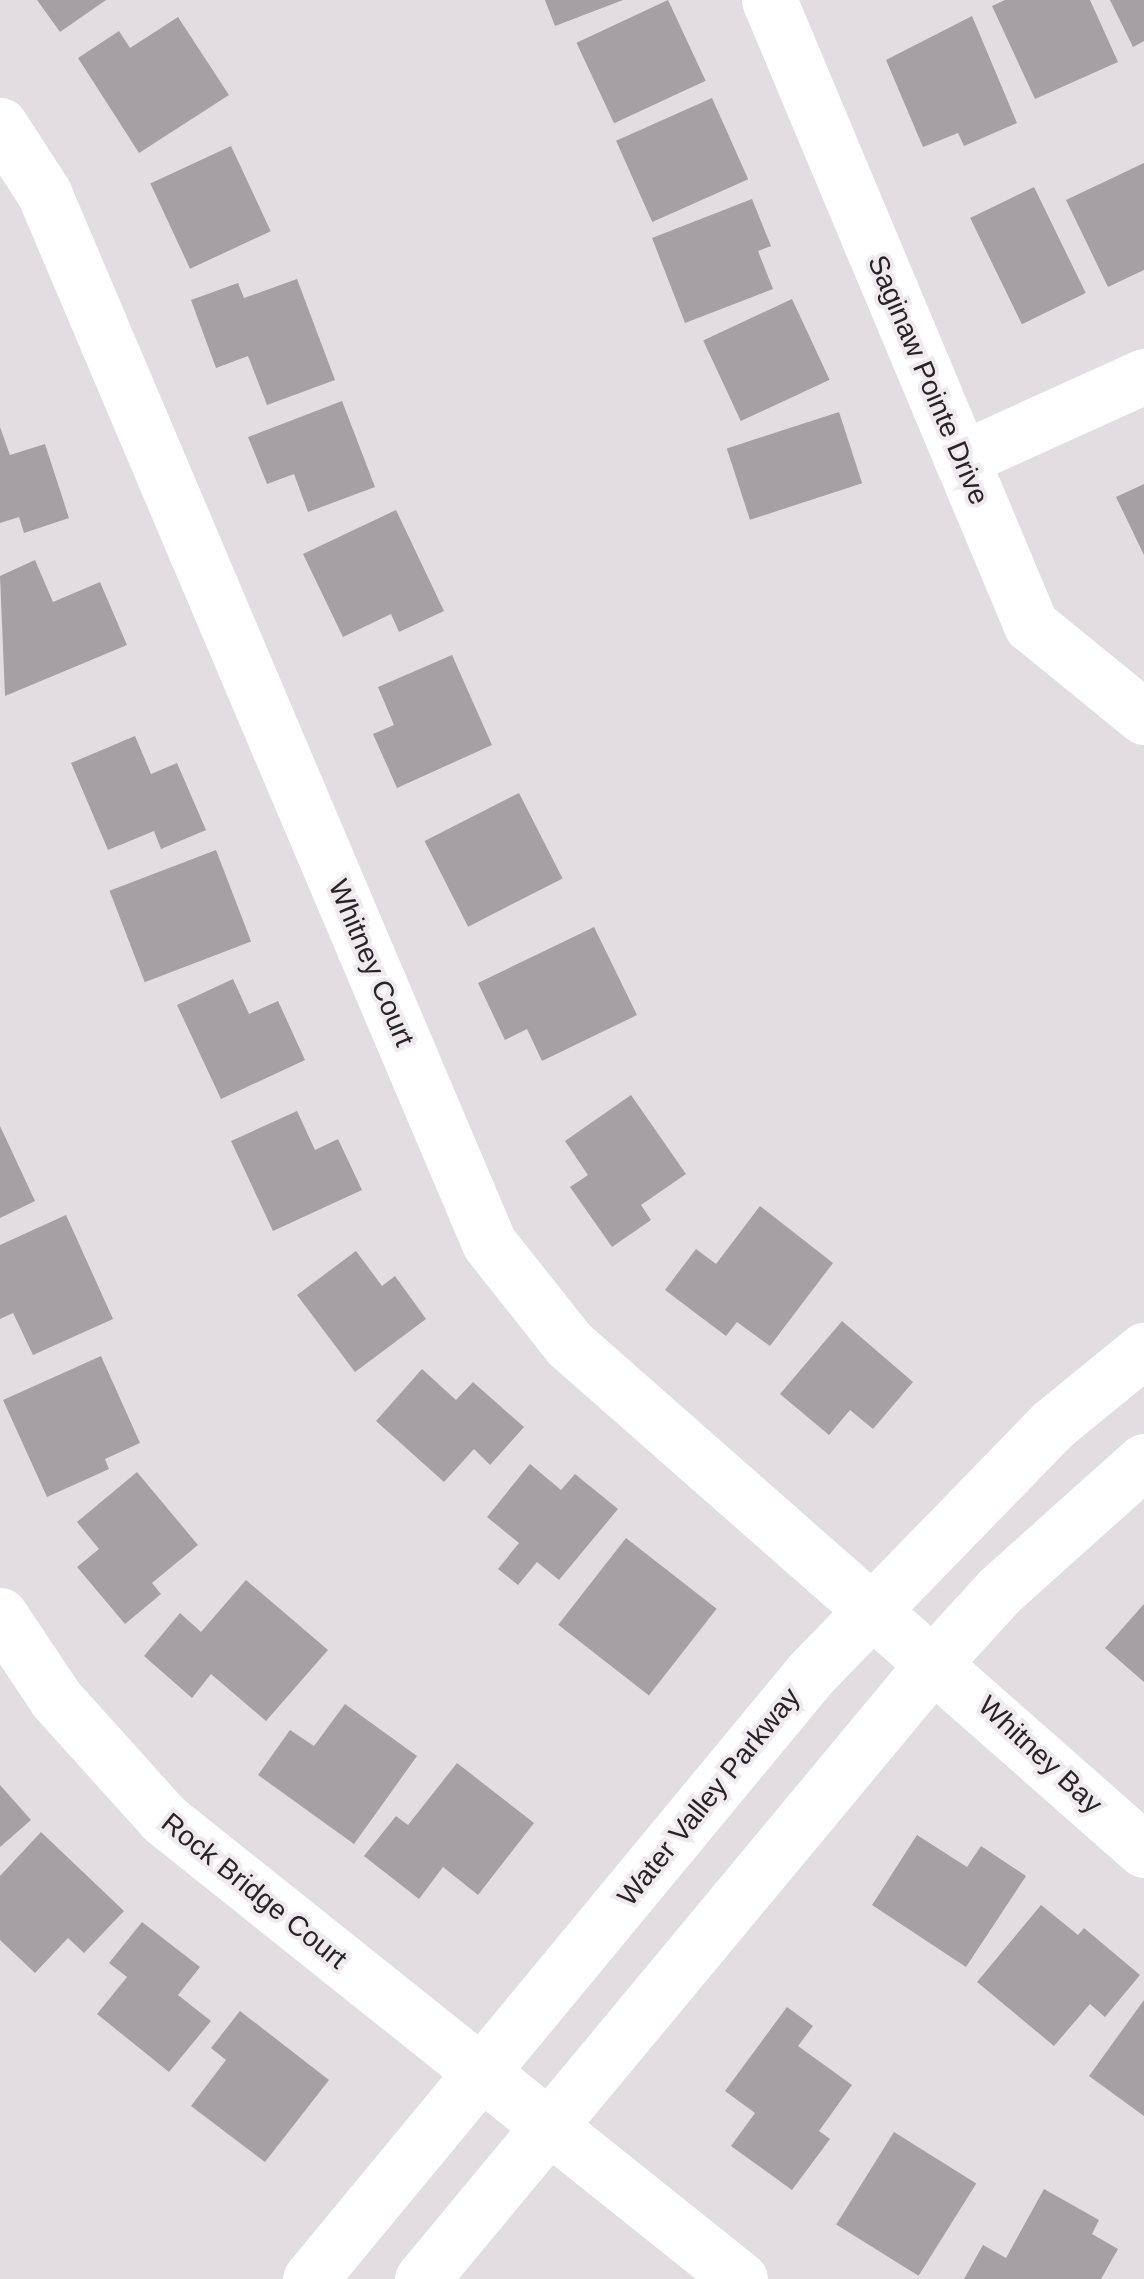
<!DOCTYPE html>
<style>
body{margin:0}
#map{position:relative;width:1144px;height:2279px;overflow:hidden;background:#e2dde1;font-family:Helvetica,sans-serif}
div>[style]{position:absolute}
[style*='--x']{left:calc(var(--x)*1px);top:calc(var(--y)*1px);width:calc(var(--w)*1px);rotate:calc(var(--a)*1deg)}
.building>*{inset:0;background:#a5a0a4;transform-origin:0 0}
.minor>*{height:55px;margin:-27.5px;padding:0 27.5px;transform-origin:27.5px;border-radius:27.5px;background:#fff}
span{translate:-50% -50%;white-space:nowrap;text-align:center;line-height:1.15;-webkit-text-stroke:8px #f0eaee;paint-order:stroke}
.street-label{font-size:28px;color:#262426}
</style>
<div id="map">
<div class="building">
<i style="clip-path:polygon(37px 0,106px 0,60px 32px)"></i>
<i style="clip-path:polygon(545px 0,623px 0,555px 26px)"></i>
<i style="left:668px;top:0;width:89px;height:101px;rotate:65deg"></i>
<i style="clip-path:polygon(1005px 0,1090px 0,1118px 62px,1035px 99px,992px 6px)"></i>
<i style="clip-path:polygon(1110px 0,1144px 0,1144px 41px,1133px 47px)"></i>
<i style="clip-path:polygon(972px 16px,1017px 123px,964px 146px,958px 133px,923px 147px,886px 60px)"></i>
<i style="clip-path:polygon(178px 17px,229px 95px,139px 153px,78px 58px,119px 31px,130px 48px)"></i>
<i style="left:712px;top:98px;width:89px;height:105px;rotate:66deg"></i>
<i style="left:231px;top:146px;width:94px;height:89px;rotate:65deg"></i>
<i style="clip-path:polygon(1144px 163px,1144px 270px,1108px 287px,1066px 200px)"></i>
<i style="left:1034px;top:187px;width:118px;height:71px;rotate:64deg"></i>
<i style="clip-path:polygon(752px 199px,771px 246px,758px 251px,773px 289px,685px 323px,652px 238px)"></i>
<i style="clip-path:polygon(297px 279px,335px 380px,267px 405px,248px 356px,216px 368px,191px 300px,238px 283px,244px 298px)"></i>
<i style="left:792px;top:299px;width:89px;height:98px;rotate:65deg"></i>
<i style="clip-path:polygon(342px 401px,375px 487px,308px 512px,294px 474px,267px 484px,248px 437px)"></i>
<i style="left:839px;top:412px;width:75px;height:118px;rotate:72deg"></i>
<i style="clip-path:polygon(0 427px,10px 455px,45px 444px,69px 518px,24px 533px,19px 517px,0 523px)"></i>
<i style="clip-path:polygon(1144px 484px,1144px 555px,1116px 497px)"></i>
<i style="clip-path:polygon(396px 510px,444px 611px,399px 632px,391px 614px,343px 637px,303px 554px)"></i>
<i style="clip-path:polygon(35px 560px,53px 602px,100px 582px,127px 645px,5px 696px,0 576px)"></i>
<i style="clip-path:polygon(452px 655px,492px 745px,397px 788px,373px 734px,394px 725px,378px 687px)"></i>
<i style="clip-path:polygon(135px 736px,151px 774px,177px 763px,206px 830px,161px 849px,154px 831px,108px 850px,71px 763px)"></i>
<i style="left:519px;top:793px;width:96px;height:106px;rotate:63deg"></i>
<i style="left:216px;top:850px;width:98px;height:114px;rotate:69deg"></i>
<i style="clip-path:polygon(594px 927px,637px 1015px,542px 1061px,527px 1029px,505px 1040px,478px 983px)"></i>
<i style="clip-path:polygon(233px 979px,249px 1014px,278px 1001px,305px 1060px,221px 1099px,177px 1005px)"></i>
<i style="clip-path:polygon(631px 1095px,686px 1174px,641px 1205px,651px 1220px,612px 1247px,570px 1187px,588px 1175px,565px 1141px)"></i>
<i style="clip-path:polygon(297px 1111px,315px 1150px,338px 1139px,362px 1190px,273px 1231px,231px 1141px)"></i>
<i style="clip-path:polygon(0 1126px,35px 1201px,0 1218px)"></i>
<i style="clip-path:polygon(760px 1206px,833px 1263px,770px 1346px,737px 1322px,726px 1336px,665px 1290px,696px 1249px,716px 1264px)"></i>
<i style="clip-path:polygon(66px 1215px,113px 1319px,33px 1355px,13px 1313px,0 1319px,0 1245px)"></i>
<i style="clip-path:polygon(356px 1251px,382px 1286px,395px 1276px,426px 1319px,355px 1372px,297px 1295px)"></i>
<i style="clip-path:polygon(842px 1321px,913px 1382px,873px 1429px,850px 1410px,829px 1435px,780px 1394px)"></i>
<i style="clip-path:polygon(101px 1356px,140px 1443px,105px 1459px,109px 1469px,47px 1497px,3px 1400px)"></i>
<i style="clip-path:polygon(422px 1369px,456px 1400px,473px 1382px,524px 1427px,490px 1465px,474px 1449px,444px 1482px,376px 1421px)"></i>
<i style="clip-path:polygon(530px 1464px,561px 1490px,575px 1474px,618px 1509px,559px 1580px,537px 1562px,518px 1585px,498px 1569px,519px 1543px,487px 1517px)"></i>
<i style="clip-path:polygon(137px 1472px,198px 1545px,152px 1583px,161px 1594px,125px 1624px,77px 1567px,99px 1549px,77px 1522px)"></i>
<i style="left:626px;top:1538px;width:115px;height:110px;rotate:38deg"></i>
<i style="clip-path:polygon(246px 1580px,328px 1650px,266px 1721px,211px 1674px,192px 1698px,144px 1656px,180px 1613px,201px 1632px)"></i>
<i style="clip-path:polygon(1144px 1604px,1144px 1682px,1105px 1648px)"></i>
<i style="clip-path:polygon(345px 1704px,417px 1756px,354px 1844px,258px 1775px,290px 1730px,314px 1746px)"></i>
<i style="clip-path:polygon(457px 1763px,534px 1823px,478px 1895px,443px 1867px,419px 1899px,364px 1856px,396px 1816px,408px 1825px)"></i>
<i style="clip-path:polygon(0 1785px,31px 1820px,0 1847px)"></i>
<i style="clip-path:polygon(41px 1832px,124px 1911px,84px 1953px,68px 1938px,35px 1973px,0 1940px,0 1876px)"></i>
<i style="clip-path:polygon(917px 1835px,967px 1867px,981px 1846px,1026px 1876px,966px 1967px,872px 1905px)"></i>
<i style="clip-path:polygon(1041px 1905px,1078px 1935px,1084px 1928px,1140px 1975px,1105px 2017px,1090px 2004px,1054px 2046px,977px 1982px)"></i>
<i style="clip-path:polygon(142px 1922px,200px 1967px,178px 1995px,211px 2021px,169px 2072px,97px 2014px,127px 1977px,109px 1963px)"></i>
<i style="clip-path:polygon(1144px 2000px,1144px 2116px,1089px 2076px)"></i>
<i style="clip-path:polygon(787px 2007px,813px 2026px,798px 2046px,852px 2085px,819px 2131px,830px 2139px,792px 2190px,731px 2146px,755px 2113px,725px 2091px)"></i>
<i style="clip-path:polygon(240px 2011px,329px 2080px,265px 2162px,191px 2106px,226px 2060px,211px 2048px)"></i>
<i style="left:894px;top:2132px;width:97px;height:109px;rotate:32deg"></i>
<i style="clip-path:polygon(1044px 2189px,1099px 2220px,1092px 2234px,1118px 2249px,1101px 2279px,964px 2279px,983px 2245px,1006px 2258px)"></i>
</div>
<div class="minor">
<i style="--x:769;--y:0;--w:678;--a:67.26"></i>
<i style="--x:1031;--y:625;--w:146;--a:39.2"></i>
<i style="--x:0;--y:125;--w:81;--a:57.1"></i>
<i style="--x:44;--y:193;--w:1140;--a:67.03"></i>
<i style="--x:489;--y:1243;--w:129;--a:51.6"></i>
<i style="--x:569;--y:1344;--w:766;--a:41.35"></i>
<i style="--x:961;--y:459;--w:201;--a:-24.4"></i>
<i style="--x:0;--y:1615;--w:101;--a:56.3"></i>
<i style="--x:56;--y:1699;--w:161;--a:48"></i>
<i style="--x:164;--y:1819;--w:737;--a:38.61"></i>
<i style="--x:310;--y:2279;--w:786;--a:-50.42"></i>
<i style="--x:811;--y:1673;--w:346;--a:-45.8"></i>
<i style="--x:1052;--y:1425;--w:119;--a:-39.2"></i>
<i style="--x:422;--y:2279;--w:805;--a:-50.29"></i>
<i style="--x:936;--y:1660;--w:95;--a:-47.6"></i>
<i style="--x:1000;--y:1590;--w:193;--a:-41.9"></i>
</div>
<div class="street-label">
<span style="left:928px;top:380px;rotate:67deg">Saginaw Pointe Drive</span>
<span style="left:371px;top:963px;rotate:67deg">Whitney Court</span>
<span style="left:1040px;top:1755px;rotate:43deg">Whitney Bay</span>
<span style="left:709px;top:1797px;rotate:-51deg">Water Valley Parkway</span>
<span style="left:254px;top:1891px;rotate:39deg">Rock Bridge Court</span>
</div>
</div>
